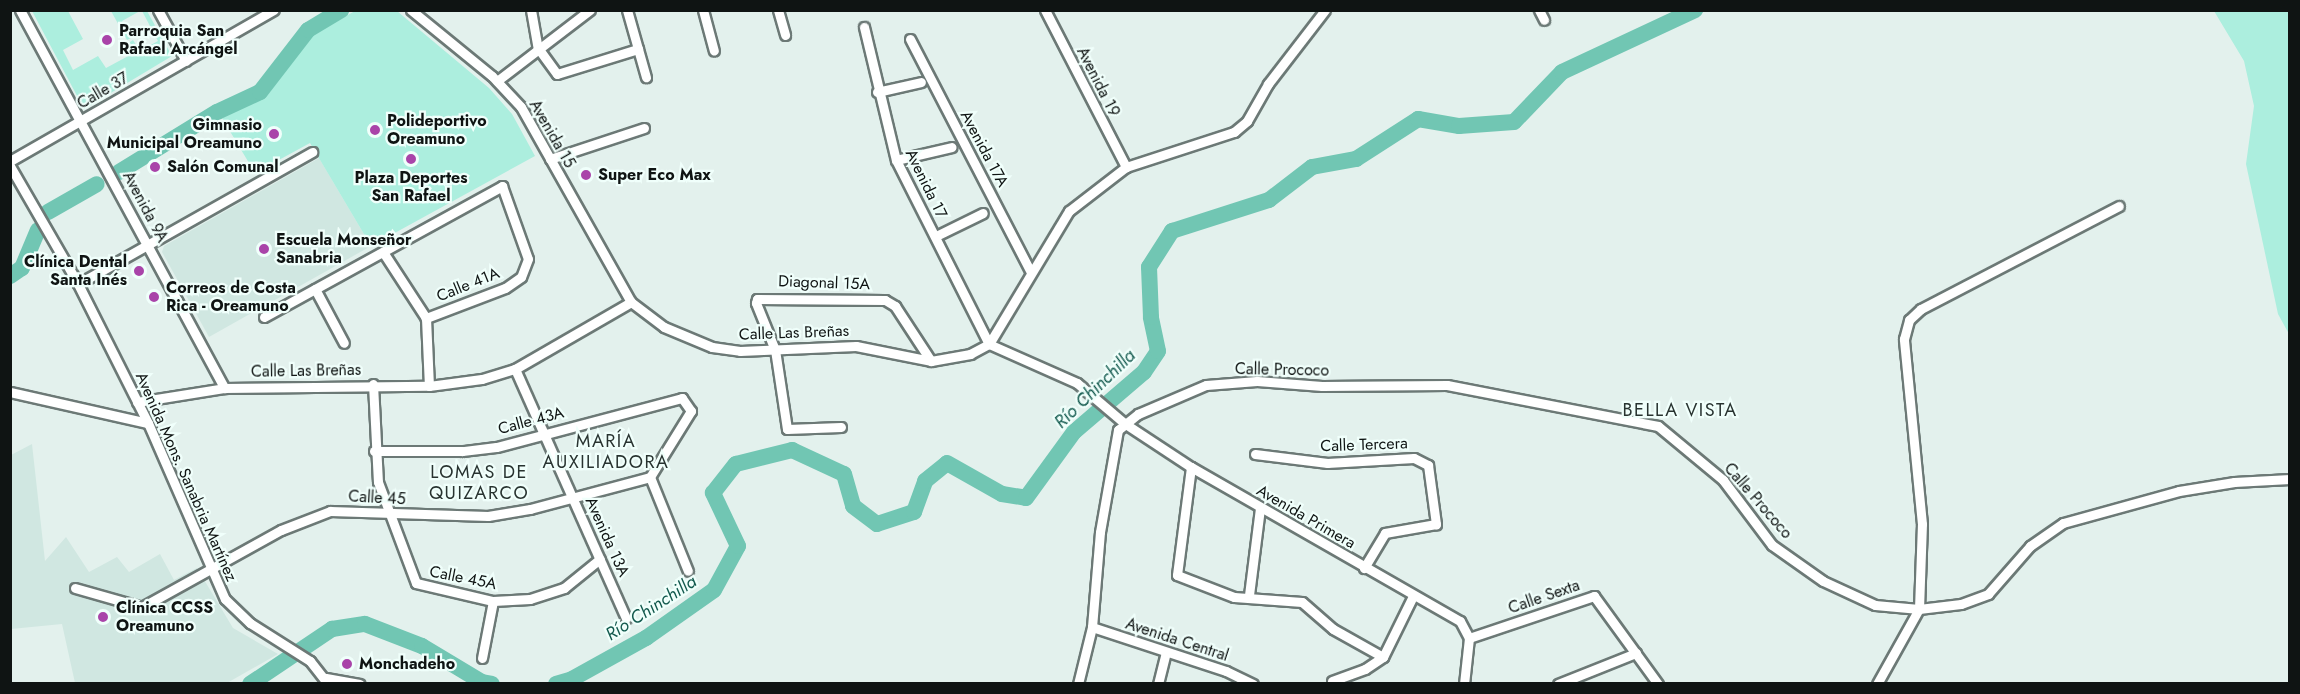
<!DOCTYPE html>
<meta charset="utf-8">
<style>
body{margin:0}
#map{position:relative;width:2300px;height:694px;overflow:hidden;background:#e3f1ed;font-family:Jost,sans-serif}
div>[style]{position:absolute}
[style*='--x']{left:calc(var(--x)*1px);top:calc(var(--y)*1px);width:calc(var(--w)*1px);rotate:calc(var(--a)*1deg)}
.built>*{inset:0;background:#d0e7e1}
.green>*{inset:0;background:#aceede}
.river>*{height:16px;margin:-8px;padding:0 8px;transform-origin:8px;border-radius:8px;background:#71c6b3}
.roads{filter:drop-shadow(2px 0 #6c7976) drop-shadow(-2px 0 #6c7976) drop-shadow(0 2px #6c7976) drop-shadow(0 -2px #6c7976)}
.minor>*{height:9px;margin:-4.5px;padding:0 4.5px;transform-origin:4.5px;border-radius:4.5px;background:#fff}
.dots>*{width:16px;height:16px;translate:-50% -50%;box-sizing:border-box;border:3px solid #f0fffb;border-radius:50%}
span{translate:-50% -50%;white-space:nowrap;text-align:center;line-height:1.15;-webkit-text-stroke:4.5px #f0fffb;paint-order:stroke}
.poi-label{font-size:16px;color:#0f1413;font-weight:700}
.left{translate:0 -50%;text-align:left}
.right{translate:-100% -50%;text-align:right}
.street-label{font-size:16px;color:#0f1413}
.water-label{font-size:18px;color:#12594d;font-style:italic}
.neighbourhood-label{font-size:18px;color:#283330;letter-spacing:1.5px}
.frame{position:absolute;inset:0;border:12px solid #0f1413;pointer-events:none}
</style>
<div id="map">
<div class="built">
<i style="clip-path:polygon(319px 158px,371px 246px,209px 337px,162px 252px,164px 246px)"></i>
<i style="clip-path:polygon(32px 444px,45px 561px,66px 537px,89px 572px,117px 557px,129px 572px,160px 554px,174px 580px,197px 568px,233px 628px,278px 654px,227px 683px,75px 683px,62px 624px,11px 629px,11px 455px)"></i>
</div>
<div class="green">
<i style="clip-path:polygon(32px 11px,68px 11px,83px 39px,63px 50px,73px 70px,98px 56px,106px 68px,132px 54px,127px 44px,133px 40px,140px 51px,158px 41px,142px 11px,147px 11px,172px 56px,84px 109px)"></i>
<i style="clip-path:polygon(111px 11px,140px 11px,122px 21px,131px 38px,127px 40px)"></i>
<i style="clip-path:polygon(355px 11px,397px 11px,489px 88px,512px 114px,535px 156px,371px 246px,310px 143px,255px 173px,222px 118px,270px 92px,286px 61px,311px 35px)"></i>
<i style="clip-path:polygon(2214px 11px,2289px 11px,2289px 334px,2278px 314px,2246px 164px,2254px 106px,2244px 61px)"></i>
</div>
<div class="river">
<i style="--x:119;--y:172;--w:115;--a:-31.5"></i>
<i style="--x:217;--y:112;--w:47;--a:-24.9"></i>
<i style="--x:260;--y:92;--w:78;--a:-52.3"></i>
<i style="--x:308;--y:30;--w:39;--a:-31"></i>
<i style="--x:48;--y:212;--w:56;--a:-29.7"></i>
<i style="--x:10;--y:276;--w:14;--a:-34"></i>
<i style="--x:22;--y:268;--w:41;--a:-67.2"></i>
<i style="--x:250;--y:684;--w:99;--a:-33.9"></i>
<i style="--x:332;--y:629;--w:33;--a:-9"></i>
<i style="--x:365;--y:624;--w:61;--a:21.1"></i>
<i style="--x:422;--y:646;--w:70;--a:31"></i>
<i style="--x:482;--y:682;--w:10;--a:11"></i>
<i style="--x:556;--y:684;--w:17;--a:-17"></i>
<i style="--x:572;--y:679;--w:85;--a:-29"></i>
<i style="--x:646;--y:638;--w:83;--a:-35.2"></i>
<i style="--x:714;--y:590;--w:50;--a:-61.4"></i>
<i style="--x:738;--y:546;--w:59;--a:-115.3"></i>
<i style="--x:713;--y:493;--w:37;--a:-52"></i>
<i style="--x:736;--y:464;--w:58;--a:-14"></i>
<i style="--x:792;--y:450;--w:57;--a:24.8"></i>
<i style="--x:844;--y:474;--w:33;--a:74"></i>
<i style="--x:853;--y:506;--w:30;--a:37"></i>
<i style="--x:877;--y:524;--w:39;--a:-18"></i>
<i style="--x:914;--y:512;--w:33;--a:-70"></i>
<i style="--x:925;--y:481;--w:28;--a:-39"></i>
<i style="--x:947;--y:463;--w:63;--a:29.4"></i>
<i style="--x:1002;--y:494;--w:24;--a:9"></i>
<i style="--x:1026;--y:498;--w:82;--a:-54"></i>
<i style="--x:1074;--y:432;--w:92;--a:-40.6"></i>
<i style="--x:1144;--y:372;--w:25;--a:-56"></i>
<i style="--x:1158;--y:351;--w:35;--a:-102"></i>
<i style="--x:1151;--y:317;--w:50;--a:-92.3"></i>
<i style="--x:1149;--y:267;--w:43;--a:-57.4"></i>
<i style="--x:1172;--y:231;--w:102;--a:-17.7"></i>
<i style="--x:1269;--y:200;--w:54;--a:-37.5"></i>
<i style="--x:1312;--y:167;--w:45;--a:-10.3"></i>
<i style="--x:1356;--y:159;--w:74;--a:-32.8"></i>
<i style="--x:1418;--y:119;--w:42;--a:9.7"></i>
<i style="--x:1459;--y:126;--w:55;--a:-4.2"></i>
<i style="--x:1514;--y:122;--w:69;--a:-46.2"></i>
<i style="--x:1562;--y:72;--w:147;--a:-25"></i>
</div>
<div class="roads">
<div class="minor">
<i style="--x:20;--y:10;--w:430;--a:61.6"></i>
<i style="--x:158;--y:10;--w:58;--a:61.2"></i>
<i style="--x:411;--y:10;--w:104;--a:39.2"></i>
<i style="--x:492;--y:76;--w:42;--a:46.9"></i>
<i style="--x:521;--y:107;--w:224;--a:60.6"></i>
<i style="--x:631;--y:302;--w:41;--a:37.1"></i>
<i style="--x:664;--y:327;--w:52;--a:22.6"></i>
<i style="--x:712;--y:347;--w:28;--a:8"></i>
<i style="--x:740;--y:351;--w:116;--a:-2.5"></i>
<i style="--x:856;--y:346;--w:76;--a:11.3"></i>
<i style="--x:931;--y:361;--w:40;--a:-10"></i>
<i style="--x:970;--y:354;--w:21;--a:-28"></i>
<i style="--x:989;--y:344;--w:155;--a:-59"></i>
<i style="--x:1069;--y:211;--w:72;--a:-37.7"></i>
<i style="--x:1126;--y:167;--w:114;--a:-18"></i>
<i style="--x:1234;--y:132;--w:17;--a:-40"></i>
<i style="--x:1247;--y:121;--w:43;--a:-60.4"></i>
<i style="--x:1268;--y:84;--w:93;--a:-52.4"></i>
<i style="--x:531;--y:10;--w:39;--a:80"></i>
<i style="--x:538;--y:48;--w:32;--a:54"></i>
<i style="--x:557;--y:74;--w:85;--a:-17.2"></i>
<i style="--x:627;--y:10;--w:70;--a:74.2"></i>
<i style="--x:703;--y:10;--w:42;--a:75"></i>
<i style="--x:778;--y:10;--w:26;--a:74"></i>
<i style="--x:1045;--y:10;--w:177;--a:62.7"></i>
<i style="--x:1539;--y:10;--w:11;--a:63"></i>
<i style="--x:864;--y:27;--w:137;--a:76.5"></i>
<i style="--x:896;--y:160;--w:206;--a:63.2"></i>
<i style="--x:910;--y:39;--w:263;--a:62.6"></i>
<i style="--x:497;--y:81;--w:117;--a:-37.4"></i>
<i style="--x:877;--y:92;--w:45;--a:-12.8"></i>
<i style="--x:550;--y:159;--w:99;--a:-18.3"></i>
<i style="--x:896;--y:160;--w:57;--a:-13.1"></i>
<i style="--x:10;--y:161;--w:304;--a:-29.8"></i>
<i style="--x:10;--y:166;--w:136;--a:60"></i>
<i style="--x:78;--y:284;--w:156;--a:63.3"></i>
<i style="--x:148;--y:423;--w:192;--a:66.4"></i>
<i style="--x:225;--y:599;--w:35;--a:44"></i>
<i style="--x:250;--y:623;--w:71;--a:32.3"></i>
<i style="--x:310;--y:661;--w:29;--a:52"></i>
<i style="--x:936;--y:236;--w:52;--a:-26.1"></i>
<i style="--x:383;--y:252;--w:79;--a:56.9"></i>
<i style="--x:426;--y:318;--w:68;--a:87.5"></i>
<i style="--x:78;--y:284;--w:269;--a:-29.4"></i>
<i style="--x:315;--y:289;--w:61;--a:61.8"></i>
<i style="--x:264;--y:317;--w:272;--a:-28.8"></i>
<i style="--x:502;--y:186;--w:77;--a:70.4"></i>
<i style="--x:528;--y:259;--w:19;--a:111"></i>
<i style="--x:521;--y:277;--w:19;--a:145"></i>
<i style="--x:505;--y:288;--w:85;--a:159.2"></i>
<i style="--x:989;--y:344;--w:96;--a:23.9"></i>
<i style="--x:1077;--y:383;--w:62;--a:40.4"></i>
<i style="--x:1124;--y:423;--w:80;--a:33.3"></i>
<i style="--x:1191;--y:467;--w:310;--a:29.8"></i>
<i style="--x:1460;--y:621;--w:19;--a:62"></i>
<i style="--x:1469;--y:638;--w:46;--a:96.2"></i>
<i style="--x:515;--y:369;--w:273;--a:66"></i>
<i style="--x:373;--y:384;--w:98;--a:87.1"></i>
<i style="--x:378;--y:482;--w:108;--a:69.4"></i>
<i style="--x:416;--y:583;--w:79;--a:13.2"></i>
<i style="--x:493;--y:601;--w:37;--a:-3"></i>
<i style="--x:530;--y:599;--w:36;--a:-18"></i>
<i style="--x:564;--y:588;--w:46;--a:-38.9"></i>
<i style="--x:10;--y:392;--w:141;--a:12.7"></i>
<i style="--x:137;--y:402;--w:88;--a:-9.1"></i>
<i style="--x:224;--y:388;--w:205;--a:-0.6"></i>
<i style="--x:429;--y:386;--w:53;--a:-7.5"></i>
<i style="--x:482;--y:379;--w:34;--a:-17"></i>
<i style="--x:515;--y:369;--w:134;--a:-30"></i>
<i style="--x:841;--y:427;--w:54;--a:177.9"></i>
<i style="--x:787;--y:429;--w:80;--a:-98.6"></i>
<i style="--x:775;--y:350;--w:51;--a:-112"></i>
<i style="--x:756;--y:303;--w:4;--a:-76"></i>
<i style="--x:757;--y:299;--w:128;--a:0.4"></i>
<i style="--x:885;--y:300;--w:12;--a:31"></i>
<i style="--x:895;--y:306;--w:66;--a:56.8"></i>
<i style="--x:1255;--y:454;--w:73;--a:7.1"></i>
<i style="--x:1327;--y:463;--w:87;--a:-3.3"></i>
<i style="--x:1414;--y:458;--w:16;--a:27"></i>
<i style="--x:1428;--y:465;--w:60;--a:82.3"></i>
<i style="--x:1436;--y:524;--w:52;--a:170"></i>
<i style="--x:1385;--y:533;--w:41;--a:121"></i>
<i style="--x:1191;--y:467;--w:109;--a:97.4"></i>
<i style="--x:1177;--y:575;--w:61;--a:21.1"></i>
<i style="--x:1234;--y:597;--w:68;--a:4.2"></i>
<i style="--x:1302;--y:602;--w:41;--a:41.1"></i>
<i style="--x:1333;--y:629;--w:57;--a:29.2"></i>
<i style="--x:650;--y:477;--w:101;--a:68"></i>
<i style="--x:75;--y:588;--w:70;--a:15.8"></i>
<i style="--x:142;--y:607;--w:159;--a:-29"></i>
<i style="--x:281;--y:530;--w:53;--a:-21.2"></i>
<i style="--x:330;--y:511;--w:158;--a:1.8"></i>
<i style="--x:488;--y:516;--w:43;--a:-9.5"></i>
<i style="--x:530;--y:509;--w:124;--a:-14.9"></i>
<i style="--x:650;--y:477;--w:78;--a:-58.2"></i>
<i style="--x:691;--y:411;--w:16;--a:-125"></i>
<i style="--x:682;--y:398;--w:192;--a:165.2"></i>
<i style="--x:496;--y:447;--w:34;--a:173"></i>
<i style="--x:462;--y:451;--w:88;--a:180"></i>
<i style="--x:1249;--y:595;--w:88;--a:-82.8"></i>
<i style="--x:1092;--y:627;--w:141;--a:18.2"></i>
<i style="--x:1226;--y:671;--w:30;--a:26"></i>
<i style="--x:1469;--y:638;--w:132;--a:-18.6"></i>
<i style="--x:1594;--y:596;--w:109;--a:54"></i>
<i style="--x:482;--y:658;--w:58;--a:-79.1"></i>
<i style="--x:326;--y:678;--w:34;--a:10"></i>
<i style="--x:1332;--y:681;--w:35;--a:-20"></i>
<i style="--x:1365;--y:669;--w:22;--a:-34"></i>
<i style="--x:1383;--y:657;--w:68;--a:-63.8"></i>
<i style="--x:1078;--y:684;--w:59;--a:-76.2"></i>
<i style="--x:1092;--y:627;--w:95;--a:-85.2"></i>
<i style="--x:1100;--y:532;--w:104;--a:-80"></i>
<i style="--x:1118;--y:430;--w:26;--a:-39"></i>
<i style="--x:1138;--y:414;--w:74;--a:-23.1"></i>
<i style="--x:1206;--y:385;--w:51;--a:-4.5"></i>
<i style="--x:1257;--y:381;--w:65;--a:4.4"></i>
<i style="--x:1322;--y:386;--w:125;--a:-0.5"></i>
<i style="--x:1447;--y:385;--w:215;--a:11"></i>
<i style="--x:1658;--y:426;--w:85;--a:39.7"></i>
<i style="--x:1723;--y:480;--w:81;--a:53"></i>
<i style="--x:1772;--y:545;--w:62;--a:35.2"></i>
<i style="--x:1823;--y:581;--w:57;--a:24.8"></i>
<i style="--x:1875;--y:605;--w:44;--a:5.2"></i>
<i style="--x:1919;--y:609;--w:42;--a:-6.8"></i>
<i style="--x:1961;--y:604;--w:29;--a:-20"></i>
<i style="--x:1988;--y:594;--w:64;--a:-48.8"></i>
<i style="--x:2030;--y:546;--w:40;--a:-34.9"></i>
<i style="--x:2063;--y:523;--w:120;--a:-15.4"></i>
<i style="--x:2179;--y:491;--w:56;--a:-9.3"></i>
<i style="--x:2234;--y:482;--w:56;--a:-3.1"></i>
<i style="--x:1158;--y:684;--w:33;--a:-76"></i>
<i style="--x:1558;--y:684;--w:84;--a:-21.7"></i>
<i style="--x:1877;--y:684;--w:86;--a:-60.8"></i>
<i style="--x:1919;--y:609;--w:85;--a:-88"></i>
<i style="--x:1922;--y:524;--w:186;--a:-95.6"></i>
<i style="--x:1904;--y:339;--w:20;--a:-75"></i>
<i style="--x:1909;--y:320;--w:16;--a:-43"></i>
<i style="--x:1921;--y:309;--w:223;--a:-27.5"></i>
</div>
</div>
<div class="dots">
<i style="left:107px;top:40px;background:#a944a9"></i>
<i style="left:375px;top:130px;background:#a944a9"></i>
<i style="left:274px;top:134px;background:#a944a9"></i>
<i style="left:411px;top:159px;background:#a944a9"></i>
<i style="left:155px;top:167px;background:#a944a9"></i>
<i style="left:586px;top:175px;background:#a944a9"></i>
<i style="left:264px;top:249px;background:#a944a9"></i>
<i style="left:139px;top:271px;background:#a944a9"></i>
<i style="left:154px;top:297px;background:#a944a9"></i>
<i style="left:103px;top:617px;background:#a944a9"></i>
<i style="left:347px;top:664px;background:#a944a9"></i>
</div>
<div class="poi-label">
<span class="left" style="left:119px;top:40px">Parroquia San<br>Rafael Arcángel</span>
<span class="left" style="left:387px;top:130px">Polideportivo<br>Oreamuno</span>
<span class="right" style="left:262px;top:134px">Gimnasio<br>Municipal Oreamuno</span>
<span class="left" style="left:167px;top:167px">Salón Comunal</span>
<span class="left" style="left:598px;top:175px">Super Eco Max</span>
<span style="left:411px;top:187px">Plaza Deportes<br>San Rafael</span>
<span class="left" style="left:276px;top:249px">Escuela Monseñor<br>Sanabria</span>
<span class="right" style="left:127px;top:271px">Clínica Dental<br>Santa Inés</span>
<span class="left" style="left:166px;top:297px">Correos de Costa<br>Rica - Oreamuno</span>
<span class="left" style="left:116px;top:617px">Clínica CCSS<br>Oreamuno</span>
<span class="left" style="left:359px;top:664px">Monchadeho</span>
</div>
<div class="street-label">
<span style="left:1098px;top:82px;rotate:63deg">Avenida 19</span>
<span style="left:103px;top:91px;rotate:-30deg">Calle 37</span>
<span style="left:552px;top:134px;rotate:60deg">Avenida 15</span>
<span style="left:984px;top:149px;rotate:62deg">Avenida 17A</span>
<span style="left:926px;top:184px;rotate:64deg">Avenida 17</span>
<span style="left:145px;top:207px;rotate:62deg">Avenida 9A</span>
<span style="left:824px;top:283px;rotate:2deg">Diagonal 15A</span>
<span style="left:468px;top:285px;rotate:-22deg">Calle 41A</span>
<span style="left:794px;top:333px;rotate:-2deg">Calle Las Breñas</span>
<span style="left:1282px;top:370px;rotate:1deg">Calle Prococo</span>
<span style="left:306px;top:371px;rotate:-1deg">Calle Las Breñas</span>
<span style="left:531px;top:421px;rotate:-15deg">Calle 43A</span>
<span style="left:1364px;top:445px;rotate:-2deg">Calle Tercera</span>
<span style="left:186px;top:477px;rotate:66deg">Avenida Mons. Sanabria Martínez</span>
<span style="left:377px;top:498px;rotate:3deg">Calle 45</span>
<span style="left:1758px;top:501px;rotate:49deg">Calle Prococo</span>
<span style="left:1306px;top:517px;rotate:30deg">Avenida Primera</span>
<span style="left:607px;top:537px;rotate:66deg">Avenida 13A</span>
<span style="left:463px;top:578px;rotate:11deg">Calle 45A</span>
<span style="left:1544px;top:597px;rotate:-19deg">Calle Sexta</span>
<span style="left:1177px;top:640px;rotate:18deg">Avenida Central</span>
</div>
<div class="water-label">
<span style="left:1095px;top:389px;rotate:-44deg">Río Chinchilla</span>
<span style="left:651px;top:608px;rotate:-33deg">Río Chinchilla</span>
</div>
<div class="neighbourhood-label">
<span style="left:1680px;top:410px">BELLA VISTA</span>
<span style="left:606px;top:452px">MARÍA<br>AUXILIADORA</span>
<span style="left:479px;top:483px">LOMAS DE<br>QUIZARCO</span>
</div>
<div class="frame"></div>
</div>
